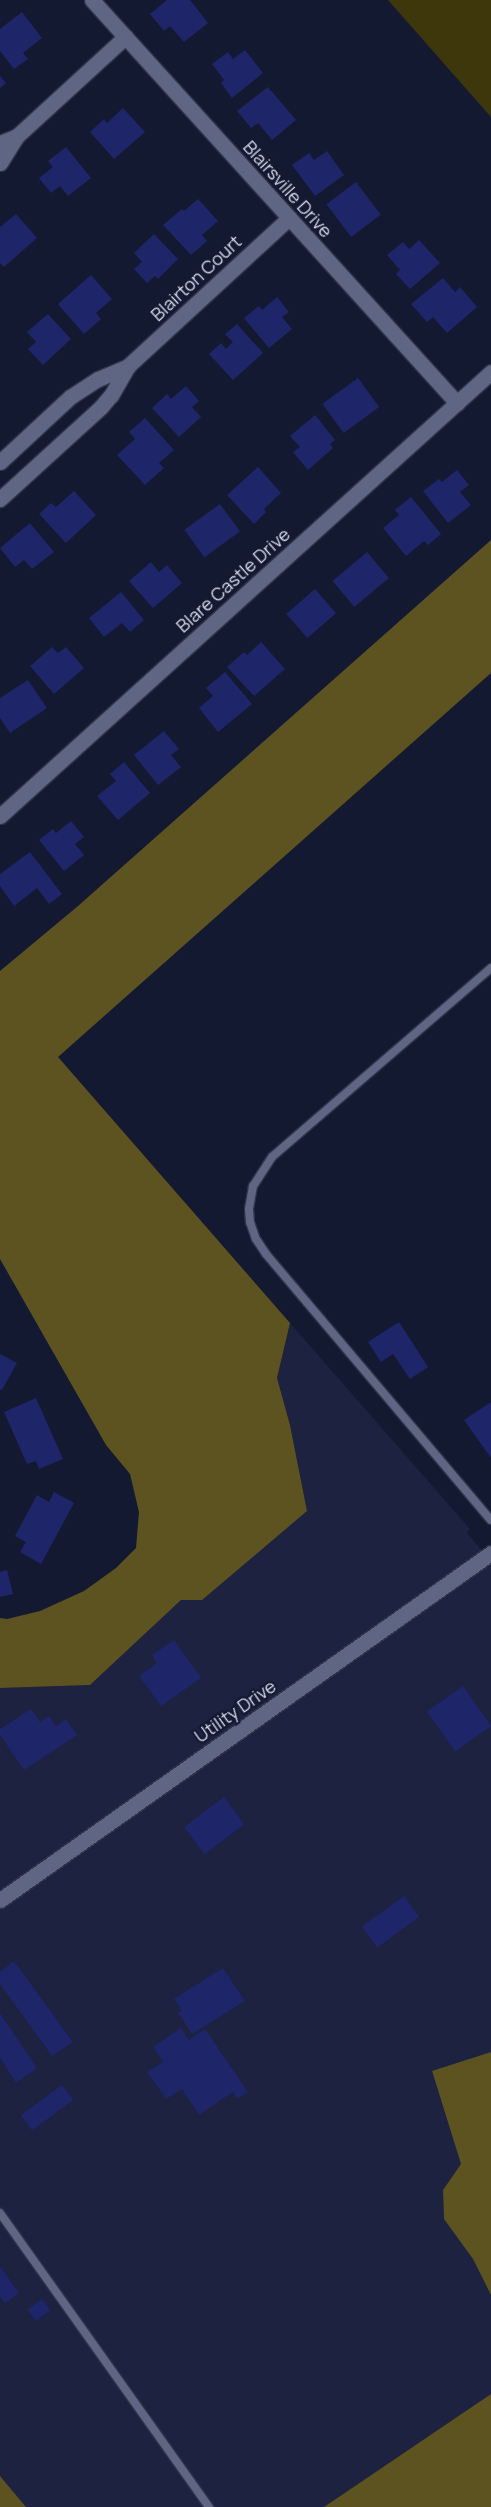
<!DOCTYPE html>
<style>
body{margin:0}
#map{position:relative;width:491px;height:2507px;overflow:hidden;background:#141932;font-family:Manrope,sans-serif}
div>[style]{position:absolute}
[style*='--x']{left:calc(var(--x)*1px);top:calc(var(--y)*1px);width:calc(var(--w)*1px);rotate:calc(var(--a)*1deg)}
.built>*{inset:0;background:#1c2240}
.green>*{inset:0;background:#3f370c}
.forest>*{inset:0;background:#5d5320}
.building>*{inset:0;background:#1e2569;transform-origin:0 0}
.roads{filter:drop-shadow(1px 0 #313347) drop-shadow(-1px 0 #313347) drop-shadow(0 1px #313347) drop-shadow(0 -1px #313347)}
.lane>*{height:8px;margin:-4px;padding:0 4px;transform-origin:4px;border-radius:4px;background:#5e6684}
.street>*{height:15px;margin:-7.5px;padding:0 7.5px;transform-origin:7.5px;border-radius:7.5px;background:#5e6684}
span{translate:-50% -50%;white-space:nowrap;text-align:center;line-height:1.15;-webkit-text-stroke:4.5px #141932;paint-order:stroke}
.street-label{font-size:18px;color:#d6dbec}
</style>
<div id="map">
<div class="built">
<i style="clip-path:polygon(290px 1323px,470px 1529px,467px 1533px,491px 1561px,491px 2052px,432px 2072px,461px 2164px,443px 2190px,444px 2218px,473px 2259px,491px 2295px,491px 2394px,324px 2507px,26px 2507px,0 2476px,0 1688px,90px 1685px,181px 1600px,307px 1511px,290px 1425px,277px 1378px)"></i>
</div>
<div class="green">
<i style="clip-path:polygon(388px 0,491px 0,491px 117px)"></i>
</div>
<div class="forest">
<i style="clip-path:polygon(491px 540px,491px 673px,58px 1057px,290px 1323px,277px 1378px,290px 1425px,307px 1511px,202px 1600px,181px 1600px,90px 1685px,0 1688px,0 1618px,7px 1619px,40px 1611px,84px 1591px,116px 1568px,136px 1548px,139px 1512px,130px 1474px,106px 1445px,0 1259px,0 971px,78px 906px)"></i>
<i style="clip-path:polygon(491px 2052px,491px 2295px,473px 2259px,444px 2219px,443px 2190px,461px 2164px,432px 2071px)"></i>
<i style="clip-path:polygon(491px 2394px,491px 2507px,324px 2507px)"></i>
<i style="clip-path:polygon(0 2476px,26px 2507px,0 2507px)"></i>
</div>
<div class="building">
<i style="clip-path:polygon(167px 0,190px 0,208px 23px,184px 42px,170px 26px,164px 31px,150px 14px)"></i>
<i style="clip-path:polygon(22px 12px,42px 38px,23px 53px,28px 59px,14px 69px,0 51px,0 29px)"></i>
<i style="clip-path:polygon(245px 50px,263px 73px,232px 98px,221px 83px,224px 80px,212px 64px,228px 52px,233px 59px)"></i>
<i style="clip-path:polygon(0 76px,6px 83px,0 88px)"></i>
<i style="clip-path:polygon(268px 87px,296px 120px,272px 140px,258px 123px,251px 128px,237px 111px)"></i>
<i style="clip-path:polygon(123px 108px,145px 132px,114px 159px,90px 132px,104px 119px,107px 123px)"></i>
<i style="clip-path:polygon(66px 147px,91px 178px,68px 196px,60px 186px,51px 193px,39px 178px,53px 167px,48px 161px)"></i>
<i style="clip-path:polygon(327px 151px,344px 175px,315px 196px,292px 165px,309px 153px,314px 160px)"></i>
<i style="left:356px;top:182px;width:41px;height:37px;rotate:53deg"></i>
<i style="clip-path:polygon(198px 199px,218px 221px,202px 235px,207px 241px,191px 255px,163px 225px,182px 209px,184px 211px)"></i>
<i style="clip-path:polygon(16px 214px,37px 238px,4px 267px,0 263px,0 227px)"></i>
<i style="clip-path:polygon(154px 234px,178px 259px,158px 279px,155px 276px,147px 283px,134px 269px,142px 262px,134px 253px)"></i>
<i style="clip-path:polygon(419px 240px,440px 263px,410px 289px,396px 274px,400px 270px,387px 255px,403px 242px,409px 249px)"></i>
<i style="clip-path:polygon(91px 275px,112px 299px,96px 313px,101px 319px,84px 334px,58px 304px)"></i>
<i style="clip-path:polygon(443px 278px,455px 292px,460px 287px,477px 307px,447px 333px,433px 317px,427px 322px,411px 304px)"></i>
<i style="clip-path:polygon(277px 297px,289px 312px,282px 317px,292px 329px,269px 348px,244px 318px,259px 306px,262px 310px)"></i>
<i style="clip-path:polygon(48px 314px,71px 339px,43px 365px,28px 349px,36px 342px,27px 332px)"></i>
<i style="clip-path:polygon(237px 324px,263px 353px,233px 380px,209px 354px,221px 343px,226px 349px,233px 342px,225px 334px)"></i>
<i style="left:358px;top:378px;width:36px;height:44px;rotate:54deg"></i>
<i style="clip-path:polygon(186px 386px,199px 401px,192px 407px,201px 417px,179px 437px,152px 408px,167px 394px,171px 399px)"></i>
<i style="clip-path:polygon(315px 415px,335px 440px,330px 444px,333px 448px,308px 470px,293px 452px,300px 447px,290px 436px)"></i>
<i style="clip-path:polygon(145px 418px,174px 450px,159px 463px,164px 468px,145px 485px,117px 455px,135px 439px,129px 432px)"></i>
<i style="clip-path:polygon(258px 467px,281px 493px,264px 509px,266px 512px,254px 524px,227px 495px)"></i>
<i style="clip-path:polygon(457px 470px,469px 485px,460px 492px,471px 505px,448px 523px,423px 491px,439px 479px,442px 482px)"></i>
<i style="clip-path:polygon(74px 491px,96px 515px,66px 543px,39px 514px,51px 503px,56px 507px)"></i>
<i style="clip-path:polygon(411px 497px,441px 534px,428px 545px,424px 541px,406px 556px,383px 528px,399px 515px,395px 510px)"></i>
<i style="left:220px;top:504px;width:34px;height:44px;rotate:54deg"></i>
<i style="clip-path:polygon(30px 523px,54px 552px,32px 569px,24px 560px,15px 567px,0 548px)"></i>
<i style="left:367px;top:552px;width:34px;height:45px;rotate:50deg"></i>
<i style="clip-path:polygon(151px 562px,159px 572px,167px 565px,182px 583px,153px 608px,129px 581px)"></i>
<i style="left:315px;top:589px;width:32px;height:38px;rotate:49deg"></i>
<i style="clip-path:polygon(121px 592px,144px 620px,130px 632px,122px 623px,104px 637px,89px 618px)"></i>
<i style="clip-path:polygon(261px 642px,285px 669px,254px 696px,227px 667px,244px 652px,247px 655px)"></i>
<i style="clip-path:polygon(52px 647px,58px 653px,66px 647px,84px 668px,54px 694px,30px 666px)"></i>
<i style="clip-path:polygon(225px 672px,252px 704px,218px 732px,199px 708px,213px 696px,206px 688px)"></i>
<i style="clip-path:polygon(28px 680px,47px 708px,10px 733px,0 718px,0 698px)"></i>
<i style="clip-path:polygon(164px 731px,179px 749px,171px 755px,181px 767px,158px 785px,134px 755px)"></i>
<i style="clip-path:polygon(124px 762px,150px 793px,118px 820px,97px 796px,116px 781px,110px 774px)"></i>
<i style="clip-path:polygon(71px 821px,84px 837px,75px 844px,84px 855px,64px 871px,39px 840px,53px 829px,56px 833px)"></i>
<i style="clip-path:polygon(30px 852px,62px 894px,49px 904px,37px 888px,14px 906px,0 886px,0 874px)"></i>
<i style="clip-path:polygon(399px 1322px,428px 1367px,410px 1379px,393px 1354px,381px 1362px,368px 1342px)"></i>
<i style="clip-path:polygon(0 1354px,17px 1363px,2px 1390px,0 1389px)"></i>
<i style="clip-path:polygon(36px 1398px,63px 1459px,39px 1469px,36px 1461px,27px 1464px,4px 1412px)"></i>
<i style="clip-path:polygon(491px 1402px,491px 1458px,464px 1420px)"></i>
<i style="clip-path:polygon(54px 1492px,74px 1503px,41px 1564px,20px 1552px,26px 1542px,15px 1536px,37px 1495px,49px 1502px)"></i>
<i style="clip-path:polygon(7px 1570px,13px 1594px,0 1597px,0 1572px)"></i>
<i style="clip-path:polygon(174px 1640px,201px 1678px,161px 1706px,139px 1676px,157px 1663px,152px 1655px)"></i>
<i style="left:463px;top:1686px;width:49px;height:44px;rotate:55deg"></i>
<i style="clip-path:polygon(31px 1709px,40px 1722px,49px 1716px,56px 1726px,66px 1719px,77px 1735px,24px 1770px,0 1735px,0 1729px)"></i>
<i style="left:224px;top:1797px;width:34px;height:50px;rotate:53deg"></i>
<i style="left:404px;top:1896px;width:26px;height:52px;rotate:54deg"></i>
<i style="clip-path:polygon(14px 1961px,73px 2042px,52px 2056px,0 1984px,0 1972px)"></i>
<i style="clip-path:polygon(223px 1968px,245px 2001px,192px 2034px,178px 2013px,182px 2011px,174px 1999px)"></i>
<i style="clip-path:polygon(0 2013px,37px 2068px,16px 2083px,0 2058px)"></i>
<i style="clip-path:polygon(181px 2028px,189px 2040px,205px 2029px,248px 2092px,237px 2099px,233px 2092px,199px 2115px,182px 2089px,166px 2099px,147px 2072px,163px 2062px,153px 2047px)"></i>
<i style="left:62px;top:2085px;width:19px;height:51px;rotate:54deg"></i>
<i style="clip-path:polygon(0 2266px,19px 2293px,5px 2303px,0 2297px)"></i>
<i style="left:42px;top:2299px;width:14px;height:18px;rotate:54deg"></i>
</div>
<div class="roads">
<div class="lane">
<i style="--x:491;--y:968;--w:289;--a:139.2"></i>
<i style="--x:272;--y:1157;--w:35;--a:123"></i>
<i style="--x:253;--y:1186;--w:23;--a:100"></i>
<i style="--x:249;--y:1209;--w:13;--a:86"></i>
<i style="--x:250;--y:1222;--w:18;--a:71"></i>
<i style="--x:256;--y:1239;--w:18;--a:56"></i>
<i style="--x:266;--y:1254;--w:348;--a:49.8"></i>
<i style="--x:0;--y:2213;--w:361;--a:54.6"></i>
</div>
<div class="street">
<i style="--x:92;--y:0;--w:544;--a:47.83"></i>
<i style="--x:0;--y:143;--w:18;--a:-22"></i>
<i style="--x:17;--y:136;--w:147;--a:-42.5"></i>
<i style="--x:0;--y:163;--w:32;--a:-58"></i>
<i style="--x:128;--y:366;--w:219;--a:-42.6"></i>
<i style="--x:0;--y:462;--w:96;--a:-42.9"></i>
<i style="--x:70;--y:397;--w:33;--a:-33"></i>
<i style="--x:98;--y:379;--w:33;--a:-23"></i>
<i style="--x:128;--y:366;--w:34;--a:120"></i>
<i style="--x:111;--y:395;--w:16;--a:130"></i>
<i style="--x:101;--y:407;--w:137;--a:137.7"></i>
<i style="--x:0;--y:816;--w:662;--a:-42.12"></i>
<i style="--x:0;--y:1900;--w:601;--a:-35.25"></i>
</div>
</div>
<div class="street-label">
<span style="left:288px;top:189px;rotate:48deg">Blairsville Drive</span>
<span style="left:196px;top:278px;rotate:-43deg">Blairton Court</span>
<span style="left:233px;top:580px;rotate:-42deg">Blare Castle Drive</span>
<span style="left:235px;top:1711px;rotate:-35deg">Utility Drive</span>
</div>
</div>
